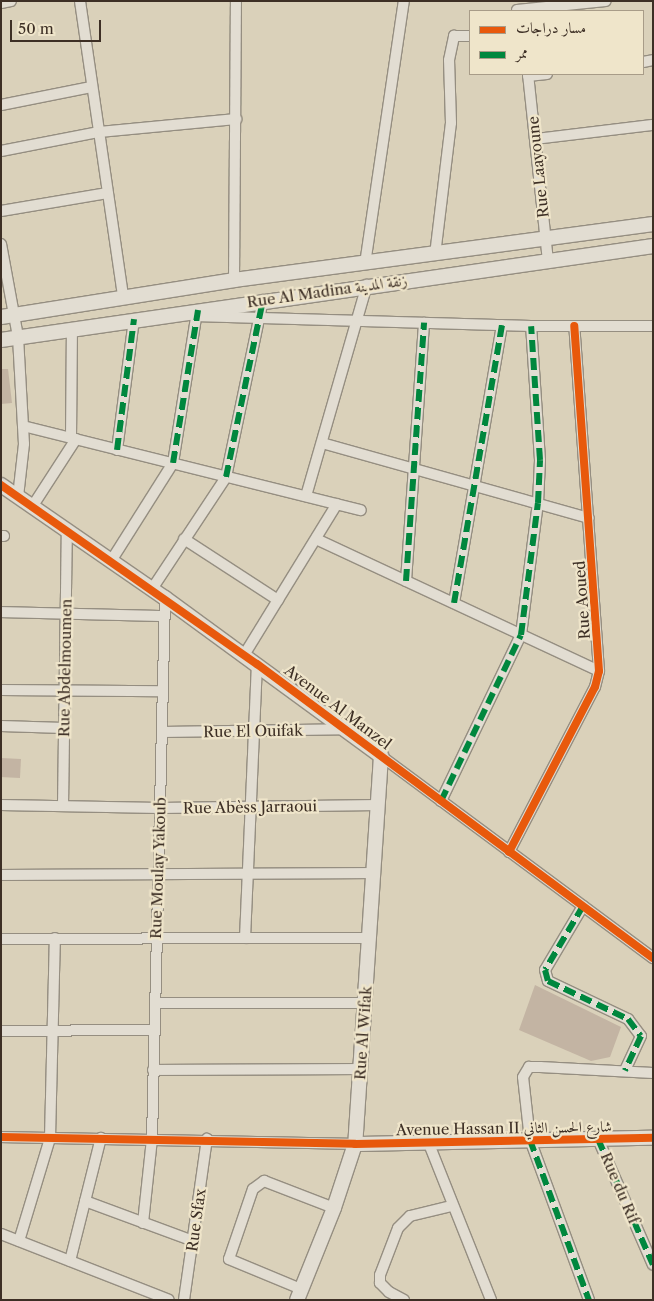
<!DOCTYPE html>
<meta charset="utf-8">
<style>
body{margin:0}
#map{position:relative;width:654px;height:1301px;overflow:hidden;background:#dad1ba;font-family:"Libre Caslon Text",Amiri,serif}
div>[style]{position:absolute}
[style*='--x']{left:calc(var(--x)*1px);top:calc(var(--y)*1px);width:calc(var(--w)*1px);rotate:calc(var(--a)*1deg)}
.building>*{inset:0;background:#c3b4a3;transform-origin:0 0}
.roads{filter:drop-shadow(1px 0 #958e81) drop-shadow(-1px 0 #958e81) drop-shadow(0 1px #958e81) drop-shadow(0 -1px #958e81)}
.street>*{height:10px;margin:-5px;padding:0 5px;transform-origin:5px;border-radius:5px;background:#e2ddd2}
.secondary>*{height:14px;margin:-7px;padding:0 7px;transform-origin:7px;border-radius:7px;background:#e2ddd2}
.quiet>*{height:6px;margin-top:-3px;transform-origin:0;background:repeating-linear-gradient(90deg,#00873e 0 12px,transparent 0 18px)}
.cycleway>*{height:8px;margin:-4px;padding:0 4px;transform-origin:4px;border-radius:4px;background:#e8590c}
span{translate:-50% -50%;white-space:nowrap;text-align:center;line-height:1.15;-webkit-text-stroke:4.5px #efe5ca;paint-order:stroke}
.street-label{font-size:15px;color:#3d2f25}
.frame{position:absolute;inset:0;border:2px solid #3d2f25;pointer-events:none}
.legend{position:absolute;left:469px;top:10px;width:175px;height:65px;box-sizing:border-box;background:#efe5ca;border:1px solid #a89c88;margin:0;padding:6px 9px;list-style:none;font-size:15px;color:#3d2f25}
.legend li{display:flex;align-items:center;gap:10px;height:25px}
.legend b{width:25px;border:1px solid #a89c88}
.scale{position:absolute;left:10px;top:20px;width:91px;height:22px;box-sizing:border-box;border:2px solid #3d2f25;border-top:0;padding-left:6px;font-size:15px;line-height:18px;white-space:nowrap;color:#3d2f25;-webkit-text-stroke:4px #efe5ca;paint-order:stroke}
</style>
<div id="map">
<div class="building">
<i style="clip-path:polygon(1px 369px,8px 369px,12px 403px,1px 404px)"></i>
<i style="left:1px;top:758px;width:20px;height:19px;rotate:3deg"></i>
<i style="clip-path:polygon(535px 985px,621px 1027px,610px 1057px,591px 1061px,519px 1030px)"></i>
</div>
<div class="roads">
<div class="street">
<i style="--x:80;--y:1;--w:299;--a:81.7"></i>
<i style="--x:1;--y:3;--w:10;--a:-11"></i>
<i style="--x:517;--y:10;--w:89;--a:-5.8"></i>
<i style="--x:643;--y:62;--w:10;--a:-11"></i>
<i style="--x:528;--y:74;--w:187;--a:83.9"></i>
<i style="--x:528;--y:76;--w:19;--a:-6"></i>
<i style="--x:1;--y:105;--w:92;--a:-11.3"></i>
<i style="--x:535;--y:139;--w:119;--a:-6.8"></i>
<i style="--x:1;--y:151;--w:100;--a:-11"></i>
<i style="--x:99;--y:132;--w:138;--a:-5.4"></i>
<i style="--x:1;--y:211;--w:108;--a:-9.6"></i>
<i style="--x:1;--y:244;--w:95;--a:79.6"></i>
<i style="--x:18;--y:337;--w:107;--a:86.8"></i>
<i style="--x:24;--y:444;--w:53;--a:96.5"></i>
<i style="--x:435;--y:255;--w:133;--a:-83.1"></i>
<i style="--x:451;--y:123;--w:63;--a:-91.8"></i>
<i style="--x:449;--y:60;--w:25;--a:-78"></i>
<i style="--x:454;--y:36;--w:16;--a:0"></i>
<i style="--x:365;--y:264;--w:266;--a:-81.6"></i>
<i style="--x:234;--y:280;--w:279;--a:-89.6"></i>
<i style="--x:194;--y:316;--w:337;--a:1.7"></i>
<i style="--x:531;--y:326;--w:122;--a:0"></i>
<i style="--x:23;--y:426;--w:348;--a:14"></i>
<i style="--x:71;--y:438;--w:109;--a:-89.5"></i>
<i style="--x:322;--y:443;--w:277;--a:15.7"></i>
<i style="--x:117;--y:450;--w:132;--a:-82.6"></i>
<i style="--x:306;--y:496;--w:220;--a:-73.9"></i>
<i style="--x:32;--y:507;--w:81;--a:-57.1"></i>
<i style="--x:1;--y:536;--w:3;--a:0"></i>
<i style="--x:184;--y:539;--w:112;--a:33"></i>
<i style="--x:316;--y:539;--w:312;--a:25"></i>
<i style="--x:111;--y:561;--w:116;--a:-57.7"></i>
<i style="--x:173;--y:463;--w:153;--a:-81"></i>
<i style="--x:406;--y:581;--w:259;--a:-86"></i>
<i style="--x:152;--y:589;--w:134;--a:-56.5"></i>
<i style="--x:226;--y:477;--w:181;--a:-78.2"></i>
<i style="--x:454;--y:603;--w:282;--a:-80.2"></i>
<i style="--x:1;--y:612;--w:164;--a:1.4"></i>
<i style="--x:244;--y:655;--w:177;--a:-58.4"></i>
<i style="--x:1;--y:690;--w:162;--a:0.4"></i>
<i style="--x:1;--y:726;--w:63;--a:1.8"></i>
<i style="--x:162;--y:732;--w:182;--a:-0.9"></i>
<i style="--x:381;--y:756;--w:339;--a:36.6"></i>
<i style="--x:441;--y:801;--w:184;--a:-64.3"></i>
<i style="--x:521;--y:635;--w:133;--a:-82.7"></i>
<i style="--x:538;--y:503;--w:43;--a:-87.3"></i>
<i style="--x:540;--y:460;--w:134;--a:-93.8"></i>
<i style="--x:1;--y:805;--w:159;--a:1.1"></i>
<i style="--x:160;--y:808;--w:218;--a:-0.8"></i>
<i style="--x:63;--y:806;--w:276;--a:-89.2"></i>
<i style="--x:509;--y:852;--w:186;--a:-62.5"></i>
<i style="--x:595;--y:687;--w:16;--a:-76"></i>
<i style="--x:599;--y:671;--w:346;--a:-94.1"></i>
<i style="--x:1;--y:875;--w:372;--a:-0.3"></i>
<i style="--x:583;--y:906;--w:74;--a:120.7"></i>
<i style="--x:545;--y:970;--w:11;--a:75"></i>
<i style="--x:548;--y:981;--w:89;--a:25.4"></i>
<i style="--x:628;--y:1019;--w:21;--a:53"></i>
<i style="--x:641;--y:1036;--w:38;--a:115"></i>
<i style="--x:245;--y:938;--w:274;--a:-87.5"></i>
<i style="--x:1;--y:939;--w:368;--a:-0.2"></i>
<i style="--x:155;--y:1003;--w:210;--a:0"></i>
<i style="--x:1;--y:1031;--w:153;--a:-0.4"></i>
<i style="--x:153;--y:1070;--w:207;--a:-0.3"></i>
<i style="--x:1;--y:1137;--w:354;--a:1.1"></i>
<i style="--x:598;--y:1139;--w:137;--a:66.4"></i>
<i style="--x:429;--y:1144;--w:168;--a:68.3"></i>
<i style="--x:85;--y:1201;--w:115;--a:20.3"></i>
<i style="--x:143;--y:1223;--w:84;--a:-83.9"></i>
<i style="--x:152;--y:1139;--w:541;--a:-88.62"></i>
<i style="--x:1;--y:1234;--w:180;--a:21.4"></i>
<i style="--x:19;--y:1241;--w:108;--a:-73.2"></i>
<i style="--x:50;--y:1138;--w:200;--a:-88.6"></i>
<i style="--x:70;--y:1261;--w:127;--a:-75.9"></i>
<i style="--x:301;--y:1289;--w:78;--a:-157.4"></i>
<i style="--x:229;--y:1259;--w:74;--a:-71.1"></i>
<i style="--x:253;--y:1189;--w:14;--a:-36"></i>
<i style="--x:264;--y:1181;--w:75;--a:21.1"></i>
<i style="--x:184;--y:1300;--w:163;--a:-81.9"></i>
<i style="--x:404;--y:1300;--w:17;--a:-152"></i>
<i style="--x:389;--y:1292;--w:13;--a:-135"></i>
<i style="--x:380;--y:1283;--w:8;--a:-90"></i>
<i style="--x:380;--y:1275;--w:50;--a:-69"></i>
<i style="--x:398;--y:1228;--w:17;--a:-45"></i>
<i style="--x:410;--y:1216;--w:42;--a:-13.7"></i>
<i style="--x:589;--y:1300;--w:171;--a:-110.2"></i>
<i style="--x:530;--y:1140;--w:63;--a:-96.3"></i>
<i style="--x:523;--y:1077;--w:12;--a:-59"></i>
<i style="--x:529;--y:1067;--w:11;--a:0"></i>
<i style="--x:540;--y:1067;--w:113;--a:3"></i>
</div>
<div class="secondary">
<i style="--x:1;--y:317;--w:236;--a:-9"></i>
<i style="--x:234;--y:280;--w:423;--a:-7.6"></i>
<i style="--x:1;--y:340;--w:659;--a:-8.2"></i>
<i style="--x:1;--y:485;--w:199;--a:34.6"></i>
<i style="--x:165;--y:598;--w:268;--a:36.2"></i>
<i style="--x:381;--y:756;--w:389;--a:93.8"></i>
<i style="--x:355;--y:1144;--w:67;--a:108.2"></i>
<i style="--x:334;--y:1208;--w:99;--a:111.9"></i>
<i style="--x:355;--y:1144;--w:298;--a:-1.2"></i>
</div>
</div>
<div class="quiet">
<i style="--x:117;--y:450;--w:132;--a:-82.6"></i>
<i style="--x:173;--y:463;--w:155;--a:-80.7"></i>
<i style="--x:226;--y:477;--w:181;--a:-78.2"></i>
<i style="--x:406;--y:581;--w:259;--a:-86"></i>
<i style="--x:454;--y:603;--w:282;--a:-80.2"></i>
<i style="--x:441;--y:801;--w:184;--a:-64.3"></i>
<i style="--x:521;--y:635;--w:133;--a:-82.7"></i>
<i style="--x:538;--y:503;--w:43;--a:-87.3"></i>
<i style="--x:540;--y:460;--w:134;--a:-93.8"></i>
<i style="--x:583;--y:906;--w:74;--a:120.7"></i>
<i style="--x:545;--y:970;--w:11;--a:75"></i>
<i style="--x:548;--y:981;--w:89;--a:25.4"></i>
<i style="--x:628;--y:1019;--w:21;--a:53"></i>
<i style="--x:641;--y:1036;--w:38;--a:115"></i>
<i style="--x:598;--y:1139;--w:137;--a:66.4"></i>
<i style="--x:530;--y:1140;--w:171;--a:69.8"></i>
</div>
<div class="cycleway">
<i style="--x:1;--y:485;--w:312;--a:35"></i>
<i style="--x:257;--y:664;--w:493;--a:36.6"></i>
<i style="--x:509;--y:852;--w:186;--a:-62.5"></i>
<i style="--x:595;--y:687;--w:16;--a:-76"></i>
<i style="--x:599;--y:671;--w:346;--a:-94.1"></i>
<i style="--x:1;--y:1137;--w:354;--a:1.1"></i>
<i style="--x:355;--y:1144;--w:298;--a:-1.2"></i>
</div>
<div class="street-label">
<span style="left:538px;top:167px;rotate:-96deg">Rue Laayoune</span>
<span style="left:327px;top:291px;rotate:-8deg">Rue Al Madina زنقة المدينة</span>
<span style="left:582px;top:600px;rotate:-94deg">Rue Aoued</span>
<span style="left:65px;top:668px;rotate:-89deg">Rue Abdelmoumen</span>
<span style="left:338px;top:707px;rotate:37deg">Avenue Al Manzel</span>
<span style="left:253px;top:731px;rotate:-1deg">Rue El Ouifak</span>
<span style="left:250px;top:807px;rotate:-1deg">Rue Abèss Jarraoui</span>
<span style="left:158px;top:868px;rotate:-88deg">Rue Moulay Yakoub</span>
<span style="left:363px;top:1033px;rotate:-86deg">Rue Al Wifak</span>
<span style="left:504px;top:1128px;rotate:-1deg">Avenue Hassan II شارع الحسن الثاني</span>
<span style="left:620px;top:1188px;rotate:67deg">Rue du Rif</span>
<span style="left:196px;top:1220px;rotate:-82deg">Rue Sfax</span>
</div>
<div class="frame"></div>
<ul class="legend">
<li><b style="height:6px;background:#e8590c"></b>مسار دراجات</li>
<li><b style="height:6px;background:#00873e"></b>ممر</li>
</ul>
<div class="scale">50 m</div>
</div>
